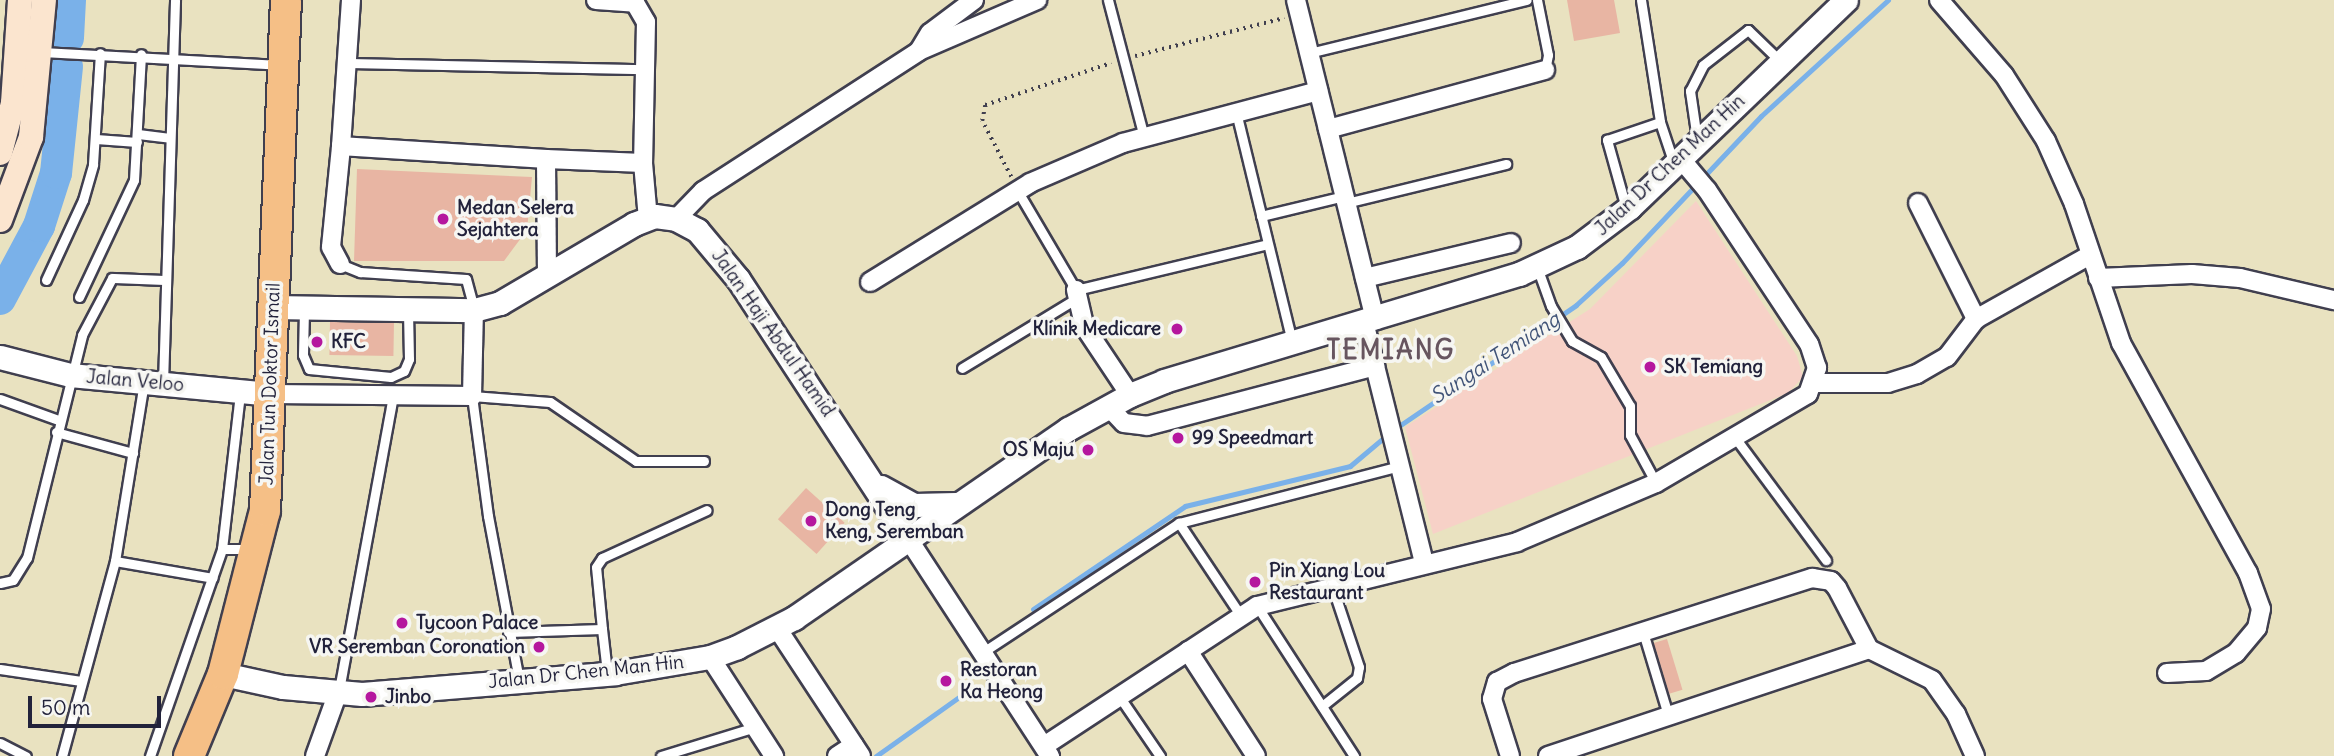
<!DOCTYPE html>
<style>
body{margin:0}
#map{position:relative;width:2334px;height:756px;overflow:hidden;background:#e9e2c0;font-family:Delius,sans-serif}
div>[style]{position:absolute}
[style*='--x']{left:calc(var(--x)*1px);top:calc(var(--y)*1px);width:calc(var(--w)*1px);rotate:calc(var(--a)*1deg)}
.built>*{inset:0;background:#f7d1c7}
.stream>*{height:5px;margin:-2.5px;padding:0 2.5px;transform-origin:2.5px;border-radius:2.5px;background:#7ab1e9}
.river>*{height:32px;margin:-16px;padding:0 16px;transform-origin:16px;border-radius:16px;background:#7ab1e9}
.building>*{inset:0;background:#e8b5a3;transform-origin:0 0}
.path>*{height:3.5px;margin-top:-1.75px;transform-origin:0;background:repeating-linear-gradient(90deg,#403f4f 0 2px,transparent 0 7px)}
.roads{filter:drop-shadow(2px 0 #403f4f) drop-shadow(-2px 0 #403f4f) drop-shadow(0 2px #403f4f) drop-shadow(0 -2px #403f4f)}
.service>*{height:9px;margin:-4.5px;padding:0 4.5px;transform-origin:4.5px;border-radius:4.5px;background:#fff}
.minor>*{height:18px;margin:-9px;padding:0 9px;transform-origin:9px;border-radius:9px;background:#fff}
.tertiary>*{height:23px;margin:-11.5px;padding:0 11.5px;transform-origin:11.5px;border-radius:11.5px;background:#fff}
.secondary>*{height:24px;margin:-12px;padding:0 12px;transform-origin:12px;border-radius:12px;background:#fbe5cf}
.trunk>*{height:30px;margin:-15px;padding:0 15px;transform-origin:15px;border-radius:15px;background:#f5bf86}
.dots>*{width:19px;height:19px;translate:-50% -50%;box-sizing:border-box;border:4px solid #f6f6f2;border-radius:50%}
span{translate:-50% -50%;white-space:nowrap;text-align:center;line-height:1.15;-webkit-text-stroke:7px #f6f6f2;paint-order:stroke}
.street-label{font-size:19px;color:#22223b}
.poi-label{font-size:19px;color:#22223b;font-weight:700}
.left{translate:0 -50%;text-align:left}
.right{translate:-100% -50%;text-align:right}
.water-label{font-size:21px;color:#415478;font-style:italic}
.district-label{font-size:26px;color:#67555f;font-weight:700;letter-spacing:2px}
.scale{position:absolute;left:28px;top:696px;width:133px;height:32px;box-sizing:border-box;border:4px solid #22223b;border-top:0;padding-left:9px;font-size:21px;line-height:24px;white-space:nowrap;color:#22223b;-webkit-text-stroke:5px #f6f6f2;paint-order:stroke}
</style>
<div id="map">
<div class="built">
<i style="clip-path:polygon(1696px 201px,1797px 356px,1803px 377px,1788px 393px,1433px 534px,1405px 427px,1590px 309px)"></i>
</div>
<div class="stream">
<i style="--x:1396;--y:428;--w:218;--a:-34.3"></i>
<i style="--x:1576;--y:305;--w:62;--a:-42.4"></i>
<i style="--x:1622;--y:263;--w:202;--a:-46.6"></i>
<i style="--x:1761;--y:116;--w:172;--a:-42.4"></i>
<i style="--x:1033;--y:609;--w:184;--a:-34.1"></i>
<i style="--x:1185;--y:506;--w:170;--a:-13.6"></i>
<i style="--x:1350;--y:466;--w:50;--a:-40.1"></i>
<i style="--x:876;--y:756;--w:119;--a:-35.4"></i>
</div>
<div class="river">
<i style="--x:68;--y:38;--w:38;--a:-87"></i>
<i style="--x:0;--y:299;--w:83;--a:-61.9"></i>
<i style="--x:39;--y:226;--w:56;--a:-72.2"></i>
<i style="--x:56;--y:173;--w:107;--a:-84.1"></i>
</div>
<div class="building">
<i style="clip-path:polygon(1567px 0,1614px 0,1620px 33px,1574px 41px)"></i>
<i style="clip-path:polygon(357px 169px,532px 177px,527px 230px,504px 261px,354px 261px)"></i>
<i style="left:330px;top:322px;width:64px;height:33px;rotate:1deg"></i>
<i style="left:806px;top:488px;width:52px;height:42px;rotate:42deg"></i>
<i style="left:1667px;top:639px;width:53px;height:14px;rotate:73deg"></i>
</div>
<div class="path">
<i style="--x:1135;--y:56;--w:154;--a:-14.3"></i>
<i style="--x:1011;--y:177;--w:63;--a:-117.4"></i>
<i style="--x:982;--y:121;--w:16;--a:-79"></i>
<i style="--x:985;--y:105;--w:133;--a:-18.4"></i>
</div>
<div class="roads">
<div class="service">
<i style="--x:1108;--y:0;--w:142;--a:75.3"></i>
<i style="--x:1537;--y:0;--w:56;--a:78.7"></i>
<i style="--x:1548;--y:55;--w:15;--a:101"></i>
<i style="--x:1641;--y:0;--w:123;--a:81.1"></i>
<i style="--x:42;--y:52;--w:238;--a:3.1"></i>
<i style="--x:1309;--y:53;--w:224;--a:-13.7"></i>
<i style="--x:349;--y:63;--w:296;--a:1.2"></i>
<i style="--x:1236;--y:112;--w:237;--a:76.3"></i>
<i style="--x:138;--y:134;--w:32;--a:7"></i>
<i style="--x:96;--y:139;--w:41;--a:4.2"></i>
<i style="--x:1697;--y:139;--w:49;--a:-98.3"></i>
<i style="--x:1690;--y:91;--w:29;--a:-63"></i>
<i style="--x:1703;--y:65;--w:57;--a:-37.9"></i>
<i style="--x:1748;--y:30;--w:46;--a:44.1"></i>
<i style="--x:1017;--y:190;--w:116;--a:59.5"></i>
<i style="--x:1076;--y:290;--w:197;--a:-13.5"></i>
<i style="--x:1346;--y:203;--w:165;--a:-13.7"></i>
<i style="--x:1626;--y:208;--w:71;--a:-105.6"></i>
<i style="--x:1607;--y:140;--w:56;--a:-18.8"></i>
<i style="--x:1660;--y:122;--w:41;--a:71.6"></i>
<i style="--x:1261;--y:216;--w:85;--a:-13.5"></i>
<i style="--x:340;--y:264;--w:22;--a:22"></i>
<i style="--x:360;--y:272;--w:106;--a:3.8"></i>
<i style="--x:466;--y:279;--w:31;--a:75"></i>
<i style="--x:1537;--y:267;--w:41;--a:70.3"></i>
<i style="--x:1551;--y:306;--w:41;--a:59"></i>
<i style="--x:1572;--y:341;--w:33;--a:29"></i>
<i style="--x:1601;--y:357;--w:57;--a:59.4"></i>
<i style="--x:1630;--y:406;--w:29;--a:90"></i>
<i style="--x:1630;--y:435;--w:55;--a:61.6"></i>
<i style="--x:46;--y:280;--w:88;--a:-65.2"></i>
<i style="--x:83;--y:200;--w:37;--a:-74"></i>
<i style="--x:93;--y:164;--w:111;--a:-86.4"></i>
<i style="--x:79;--y:297;--w:129;--a:-64.8"></i>
<i style="--x:134;--y:180;--w:126;--a:-86.8"></i>
<i style="--x:304;--y:310;--w:45;--a:91.3"></i>
<i style="--x:303;--y:355;--w:15;--a:67"></i>
<i style="--x:309;--y:369;--w:82;--a:5.6"></i>
<i style="--x:391;--y:377;--w:14;--a:-25"></i>
<i style="--x:404;--y:371;--w:13;--a:-67"></i>
<i style="--x:409;--y:359;--w:49;--a:-91.2"></i>
<i style="--x:962;--y:368;--w:135;--a:-31.3"></i>
<i style="--x:163;--y:383;--w:383;--a:-88.2"></i>
<i style="--x:0;--y:399;--w:62;--a:19.9"></i>
<i style="--x:56;--y:432;--w:80;--a:15.3"></i>
<i style="--x:1736;--y:439;--w:151;--a:53.4"></i>
<i style="--x:222;--y:549;--w:30;--a:0"></i>
<i style="--x:115;--y:561;--w:99;--a:9.8"></i>
<i style="--x:0;--y:583;--w:13;--a:-13"></i>
<i style="--x:13;--y:580;--w:26;--a:-58"></i>
<i style="--x:27;--y:558;--w:230;--a:-76.1"></i>
<i style="--x:82;--y:335;--w:64;--a:-62.2"></i>
<i style="--x:112;--y:278;--w:54;--a:2.1"></i>
<i style="--x:1257;--y:606;--w:179;--a:57.1"></i>
<i style="--x:1241;--y:616;--w:112;--a:-123.7"></i>
<i style="--x:1179;--y:523;--w:228;--a:-14.5"></i>
<i style="--x:602;--y:629;--w:62;--a:-95.5"></i>
<i style="--x:596;--y:567;--w:11;--a:-56"></i>
<i style="--x:602;--y:558;--w:115;--a:-24.6"></i>
<i style="--x:508;--y:632;--w:94;--a:-1.8"></i>
<i style="--x:602;--y:629;--w:43;--a:83.4"></i>
<i style="--x:1643;--y:632;--w:87;--a:73.2"></i>
<i style="--x:983;--y:652;--w:235;--a:-33.4"></i>
<i style="--x:0;--y:669;--w:82;--a:8.4"></i>
<i style="--x:519;--y:680;--w:167;--a:-100.7"></i>
<i style="--x:488;--y:516;--w:121;--a:-97.6"></i>
<i style="--x:472;--y:396;--w:78;--a:4.4"></i>
<i style="--x:550;--y:402;--w:104;--a:34.5"></i>
<i style="--x:636;--y:461;--w:68;--a:0"></i>
<i style="--x:339;--y:690;--w:300;--a:-79.6"></i>
<i style="--x:1119;--y:696;--w:73;--a:55.7"></i>
<i style="--x:1322;--y:706;--w:45;--a:-38.7"></i>
<i style="--x:1357;--y:678;--w:11;--a:-80"></i>
<i style="--x:1359;--y:667;--w:85;--a:-108.4"></i>
<i style="--x:0;--y:743;--w:29;--a:27"></i>
<i style="--x:62;--y:756;--w:202;--a:-74.8"></i>
<i style="--x:115;--y:561;--w:181;--a:-80.8"></i>
<i style="--x:150;--y:756;--w:219;--a:-70.8"></i>
<i style="--x:222;--y:549;--w:157;--a:-83.4"></i>
<i style="--x:661;--y:756;--w:98;--a:-17.1"></i>
</div>
<div class="minor">
<i style="--x:351;--y:0;--w:146;--a:93.9"></i>
<i style="--x:341;--y:146;--w:205;--a:3.6"></i>
<i style="--x:546;--y:159;--w:117;--a:89.5"></i>
<i style="--x:596;--y:0;--w:39;--a:4"></i>
<i style="--x:635;--y:3;--w:22;--a:60"></i>
<i style="--x:646;--y:22;--w:141;--a:91.2"></i>
<i style="--x:643;--y:163;--w:56;--a:84.9"></i>
<i style="--x:1296;--y:0;--w:330;--a:76.1"></i>
<i style="--x:1939;--y:0;--w:99;--a:49.1"></i>
<i style="--x:2004;--y:75;--w:78;--a:57.5"></i>
<i style="--x:2046;--y:141;--w:69;--a:66"></i>
<i style="--x:2074;--y:204;--w:147;--a:71.3"></i>
<i style="--x:2121;--y:343;--w:263;--a:61.1"></i>
<i style="--x:2248;--y:573;--w:38;--a:70"></i>
<i style="--x:2261;--y:609;--w:19;--a:102"></i>
<i style="--x:2257;--y:628;--w:33;--a:130"></i>
<i style="--x:2236;--y:653;--w:35;--a:149"></i>
<i style="--x:2206;--y:671;--w:39;--a:177"></i>
<i style="--x:919;--y:51;--w:21;--a:-59"></i>
<i style="--x:930;--y:33;--w:55;--a:-36.9"></i>
<i style="--x:1328;--y:129;--w:225;--a:-15.2"></i>
<i style="--x:546;--y:159;--w:97;--a:2.4"></i>
<i style="--x:1918;--y:203;--w:130;--a:63.4"></i>
<i style="--x:676;--y:219;--w:39;--a:-46"></i>
<i style="--x:703;--y:191;--w:257;--a:-32.9"></i>
<i style="--x:919;--y:51;--w:129;--a:-23.4"></i>
<i style="--x:340;--y:264;--w:19;--a:-118"></i>
<i style="--x:331;--y:247;--w:101;--a:-84.3"></i>
<i style="--x:1365;--y:278;--w:150;--a:-13.5"></i>
<i style="--x:2098;--y:278;--w:94;--a:-2.4"></i>
<i style="--x:2192;--y:274;--w:48;--a:4.8"></i>
<i style="--x:2240;--y:278;--w:97;--a:13.2"></i>
<i style="--x:870;--y:282;--w:188;--a:-31.7"></i>
<i style="--x:1030;--y:183;--w:101;--a:-23.3"></i>
<i style="--x:1123;--y:143;--w:202;--a:-14.9"></i>
<i style="--x:1076;--y:290;--w:37;--a:77"></i>
<i style="--x:1084;--y:326;--w:83;--a:56.3"></i>
<i style="--x:1364;--y:322;--w:247;--a:76"></i>
<i style="--x:1814;--y:383;--w:74;--a:0"></i>
<i style="--x:1888;--y:383;--w:30;--a:-17"></i>
<i style="--x:1917;--y:374;--w:34;--a:-30"></i>
<i style="--x:1947;--y:357;--w:48;--a:-52.7"></i>
<i style="--x:1976;--y:319;--w:131;--a:-29.3"></i>
<i style="--x:272;--y:394;--w:200;--a:0.6"></i>
<i style="--x:472;--y:396;--w:86;--a:-88.7"></i>
<i style="--x:1108;--y:406;--w:23;--a:47"></i>
<i style="--x:1124;--y:423;--w:23;--a:7"></i>
<i style="--x:1147;--y:426;--w:236;--a:-14.7"></i>
<i style="--x:907;--y:537;--w:262;--a:56.9"></i>
<i style="--x:777;--y:628;--w:153;--a:56.7"></i>
<i style="--x:1188;--y:651;--w:125;--a:57.1"></i>
<i style="--x:710;--y:657;--w:118;--a:57.1"></i>
<i style="--x:1044;--y:746;--w:255;--a:-33.3"></i>
<i style="--x:1257;--y:606;--w:268;--a:-13.8"></i>
<i style="--x:1517;--y:542;--w:151;--a:-23"></i>
<i style="--x:1656;--y:483;--w:176;--a:-30.4"></i>
<i style="--x:1808;--y:394;--w:28;--a:-71"></i>
<i style="--x:1817;--y:368;--w:25;--a:-108"></i>
<i style="--x:1809;--y:344;--w:185;--a:-123.5"></i>
<i style="--x:1707;--y:190;--w:42;--a:-130.2"></i>
<i style="--x:315;--y:756;--w:68;--a:-70.2"></i>
<i style="--x:837;--y:756;--w:20;--a:-33"></i>
<i style="--x:1510;--y:756;--w:60;--a:-107.5"></i>
<i style="--x:1492;--y:699;--w:18;--a:-74"></i>
<i style="--x:1497;--y:682;--w:19;--a:-28"></i>
<i style="--x:1514;--y:673;--w:313;--a:-17.7"></i>
<i style="--x:1812;--y:578;--w:19;--a:9"></i>
<i style="--x:1831;--y:581;--w:9;--a:49"></i>
<i style="--x:1837;--y:588;--w:69;--a:62.3"></i>
<i style="--x:1548;--y:756;--w:338;--a:-18.4"></i>
<i style="--x:1869;--y:649;--w:70;--a:26.2"></i>
<i style="--x:1932;--y:680;--w:42;--a:54.8"></i>
<i style="--x:1956;--y:714;--w:46;--a:65.7"></i>
</div>
<div class="tertiary">
<i style="--x:273;--y:307;--w:201;--a:0.9"></i>
<i style="--x:474;--y:310;--w:27;--a:-15"></i>
<i style="--x:500;--y:303;--w:156;--a:-30.5"></i>
<i style="--x:634;--y:224;--w:22;--a:-21"></i>
<i style="--x:655;--y:216;--w:21;--a:8"></i>
<i style="--x:676;--y:219;--w:24;--a:28"></i>
<i style="--x:697;--y:230;--w:64;--a:50.1"></i>
<i style="--x:738;--y:279;--w:308;--a:56.8"></i>
<i style="--x:0;--y:357;--w:72;--a:14.4"></i>
<i style="--x:70;--y:375;--w:203;--a:5.4"></i>
<i style="--x:881;--y:487;--w:38;--a:29"></i>
<i style="--x:914;--y:505;--w:42;--a:-1.4"></i>
<i style="--x:223;--y:674;--w:61;--a:12.2"></i>
<i style="--x:283;--y:687;--w:79;--a:5.1"></i>
<i style="--x:362;--y:694;--w:254;--a:-4.7"></i>
<i style="--x:615;--y:673;--w:96;--a:-9.6"></i>
<i style="--x:710;--y:657;--w:29;--a:-20"></i>
<i style="--x:737;--y:647;--w:64;--a:-27"></i>
<i style="--x:794;--y:618;--w:333;--a:-34.6"></i>
<i style="--x:1068;--y:429;--w:71;--a:-28.7"></i>
<i style="--x:1130;--y:395;--w:37;--a:-22"></i>
<i style="--x:1164;--y:381;--w:371;--a:-16.8"></i>
<i style="--x:1519;--y:274;--w:64;--a:-25"></i>
<i style="--x:1577;--y:247;--w:66;--a:-37"></i>
<i style="--x:1630;--y:207;--w:299;--a:-43.8"></i>
</div>
<div class="secondary">
<i style="--x:0;--y:153;--w:52;--a:-75.4"></i>
<i style="--x:13;--y:103;--w:103;--a:-86.1"></i>
<i style="--x:0;--y:220;--w:89;--a:-69.5"></i>
<i style="--x:31;--y:137;--w:138;--a:-84.6"></i>
</div>
<div class="trunk">
<i style="--x:189;--y:756;--w:89;--a:-67.5"></i>
<i style="--x:223;--y:674;--w:168;--a:-75.6"></i>
<i style="--x:265;--y:511;--w:511;--a:-87.65"></i>
</div>
</div>
<div class="dots">
<i style="left:443px;top:219px;background:#b5179e"></i>
<i style="left:1177px;top:329px;background:#b5179e"></i>
<i style="left:317px;top:342px;background:#b5179e"></i>
<i style="left:1650px;top:367px;background:#b5179e"></i>
<i style="left:1178px;top:438px;background:#b5179e"></i>
<i style="left:1088px;top:450px;background:#b5179e"></i>
<i style="left:811px;top:521px;background:#b5179e"></i>
<i style="left:1255px;top:582px;background:#b5179e"></i>
<i style="left:402px;top:623px;background:#b5179e"></i>
<i style="left:539px;top:647px;background:#b5179e"></i>
<i style="left:946px;top:681px;background:#b5179e"></i>
<i style="left:371px;top:697px;background:#b5179e"></i>
</div>
<div class="street-label">
<span style="left:1670px;top:165px;rotate:-43deg">Jalan Dr Chen Man Hin</span>
<span style="left:773px;top:333px;rotate:55deg">Jalan Haji Abdul Hamid</span>
<span style="left:135px;top:381px;rotate:5deg">Jalan Veloo</span>
<span style="left:270px;top:384px;rotate:-88deg">Jalan Tun Doktor Ismail</span>
<span style="left:586px;top:672px;rotate:-6deg">Jalan Dr Chen Man Hin</span>
</div>
<div class="poi-label">
<span class="left" style="left:457px;top:219px">Medan Selera<br>Sejahtera</span>
<span class="right" style="left:1161px;top:329px">Klinik Medicare</span>
<span class="left" style="left:331px;top:342px">KFC</span>
<span class="left" style="left:1664px;top:367px">SK Temiang</span>
<span class="left" style="left:1192px;top:438px">99 Speedmart</span>
<span class="right" style="left:1074px;top:450px">OS Maju</span>
<span class="left" style="left:825px;top:521px">Dong Teng<br>Keng, Seremban</span>
<span class="left" style="left:1269px;top:582px">Pin Xiang Lou<br>Restaurant</span>
<span class="left" style="left:416px;top:623px">Tycoon Palace</span>
<span class="right" style="left:525px;top:647px">VR Seremban Coronation</span>
<span class="left" style="left:960px;top:681px">Restoran<br>Ka Heong</span>
<span class="left" style="left:385px;top:697px">Jinbo</span>
</div>
<div class="water-label">
<span style="left:1495px;top:358px;rotate:-33deg">Sungai Temiang</span>
</div>
<div class="district-label">
<span style="left:1391px;top:350px">TEMIANG</span>
</div>
<div class="scale">50 m</div>
</div>
